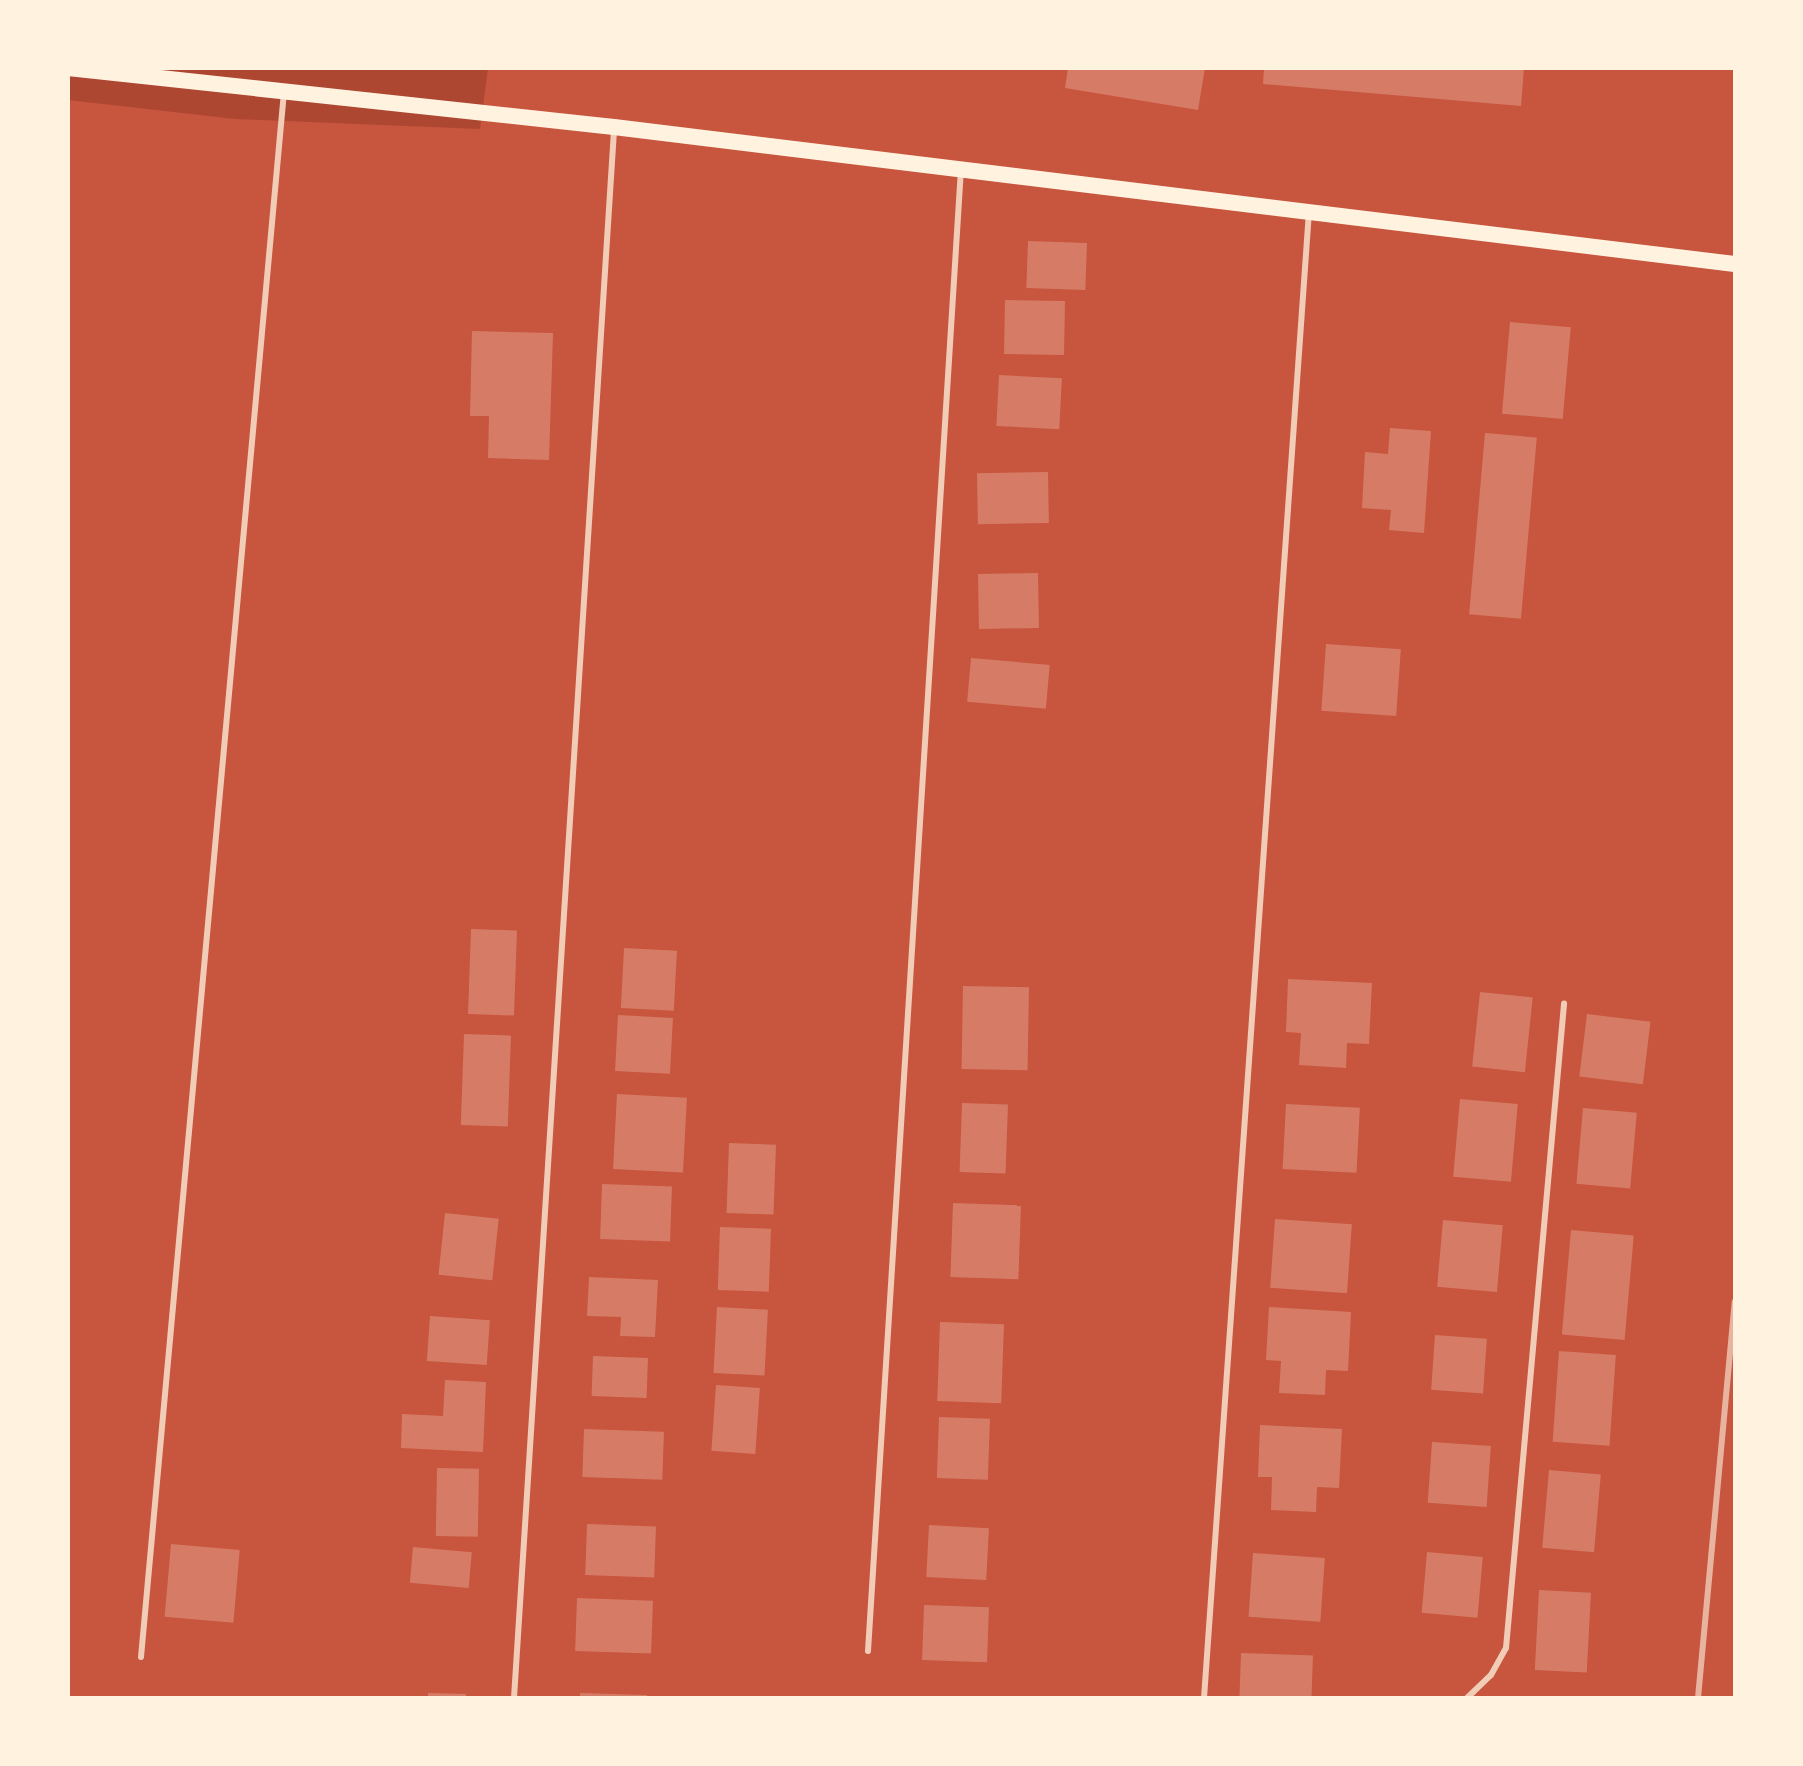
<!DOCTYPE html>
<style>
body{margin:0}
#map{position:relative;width:1803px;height:1766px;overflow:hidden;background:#c8553d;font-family:"DM Sans",sans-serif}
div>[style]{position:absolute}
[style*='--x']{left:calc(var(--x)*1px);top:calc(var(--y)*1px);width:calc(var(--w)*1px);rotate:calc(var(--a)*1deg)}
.green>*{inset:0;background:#ae4732}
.building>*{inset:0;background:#d67c66;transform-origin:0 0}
.service>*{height:6px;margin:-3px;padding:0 3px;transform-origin:3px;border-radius:3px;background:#f1ccb7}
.secondary>*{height:16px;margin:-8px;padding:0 8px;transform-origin:8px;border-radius:8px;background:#fff3e0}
.rail>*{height:6px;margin:-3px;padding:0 3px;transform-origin:3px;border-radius:3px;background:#e9b49f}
span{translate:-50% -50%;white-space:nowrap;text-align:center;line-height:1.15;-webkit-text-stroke:8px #fff3e0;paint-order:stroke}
.frame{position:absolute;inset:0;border:70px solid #fff3e0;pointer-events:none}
</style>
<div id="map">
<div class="green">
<i style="clip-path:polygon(68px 68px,488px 68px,480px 129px,235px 119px,68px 100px)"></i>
</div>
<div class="building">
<i style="clip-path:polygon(1068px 68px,1205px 68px,1198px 110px,1065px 88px)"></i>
<i style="clip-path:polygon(1264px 68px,1524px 68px,1521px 106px,1263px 84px)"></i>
<i style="left:1028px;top:241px;width:59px;height:47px;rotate:2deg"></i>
<i style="left:1005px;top:300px;width:60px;height:54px;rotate:1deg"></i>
<i style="left:1510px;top:322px;width:61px;height:92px;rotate:5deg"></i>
<i style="clip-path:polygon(472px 331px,553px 333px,549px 460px,488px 458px,489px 416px,470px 416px)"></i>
<i style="left:999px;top:375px;width:63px;height:51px;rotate:3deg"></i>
<i style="clip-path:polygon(1390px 428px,1431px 431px,1424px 533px,1389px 530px,1391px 510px,1362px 508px,1365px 452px,1388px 454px)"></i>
<i style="left:1485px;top:433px;width:52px;height:182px;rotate:5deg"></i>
<i style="left:1048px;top:472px;width:51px;height:71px;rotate:89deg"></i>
<i style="left:1038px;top:573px;width:55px;height:60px;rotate:89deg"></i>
<i style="left:1326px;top:644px;width:75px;height:67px;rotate:4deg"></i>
<i style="left:971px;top:658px;width:79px;height:44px;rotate:5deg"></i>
<i style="left:471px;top:929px;width:46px;height:85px;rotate:2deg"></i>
<i style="left:624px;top:948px;width:53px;height:60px;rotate:3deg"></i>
<i style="clip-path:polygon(1288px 979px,1372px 983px,1369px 1044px,1347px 1043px,1346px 1068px,1299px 1065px,1301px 1033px,1286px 1032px)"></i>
<i style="left:963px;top:986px;width:66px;height:83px;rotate:1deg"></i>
<i style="left:1480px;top:992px;width:53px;height:75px;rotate:6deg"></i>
<i style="left:1587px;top:1014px;width:64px;height:63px;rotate:7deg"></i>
<i style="left:618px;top:1015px;width:55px;height:56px;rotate:3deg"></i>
<i style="left:464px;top:1034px;width:47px;height:91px;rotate:2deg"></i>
<i style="left:617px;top:1094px;width:70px;height:75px;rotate:3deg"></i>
<i style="left:1460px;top:1099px;width:58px;height:78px;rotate:5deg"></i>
<i style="left:962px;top:1103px;width:46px;height:69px;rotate:2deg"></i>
<i style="left:1286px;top:1104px;width:74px;height:65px;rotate:3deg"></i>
<i style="left:1583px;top:1108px;width:54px;height:76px;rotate:5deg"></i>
<i style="left:729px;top:1143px;width:47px;height:70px;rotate:2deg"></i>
<i style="left:602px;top:1184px;width:70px;height:55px;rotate:2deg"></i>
<i style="left:953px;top:1203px;width:68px;height:74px;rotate:2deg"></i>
<i style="left:445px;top:1213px;width:54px;height:62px;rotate:6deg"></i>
<i style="left:1275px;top:1219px;width:77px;height:69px;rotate:4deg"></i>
<i style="left:1443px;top:1220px;width:60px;height:67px;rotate:5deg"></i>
<i style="left:720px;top:1227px;width:51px;height:63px;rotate:2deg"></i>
<i style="left:1571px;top:1230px;width:63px;height:105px;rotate:5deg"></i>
<i style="clip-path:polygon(589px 1277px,658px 1280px,655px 1337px,620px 1336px,621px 1317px,587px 1316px)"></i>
<i style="left:717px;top:1307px;width:51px;height:66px;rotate:3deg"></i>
<i style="clip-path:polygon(1269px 1307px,1351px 1312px,1348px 1371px,1326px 1370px,1325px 1395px,1279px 1393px,1281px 1361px,1266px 1360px)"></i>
<i style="left:430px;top:1316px;width:60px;height:45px;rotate:4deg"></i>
<i style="left:940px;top:1322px;width:64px;height:79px;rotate:2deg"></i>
<i style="left:1435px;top:1335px;width:52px;height:55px;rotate:4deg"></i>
<i style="left:1559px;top:1351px;width:57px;height:91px;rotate:4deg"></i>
<i style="left:593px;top:1356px;width:55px;height:40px;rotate:2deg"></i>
<i style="clip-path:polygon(445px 1380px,486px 1382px,483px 1452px,401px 1448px,402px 1414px,443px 1416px)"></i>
<i style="left:716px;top:1385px;width:44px;height:66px;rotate:4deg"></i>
<i style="left:939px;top:1417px;width:51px;height:61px;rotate:2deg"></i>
<i style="clip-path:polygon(1260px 1425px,1342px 1429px,1339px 1488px,1317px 1487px,1316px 1512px,1271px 1510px,1272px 1477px,1258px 1477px)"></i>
<i style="left:584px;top:1429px;width:80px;height:48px;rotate:2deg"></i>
<i style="left:1432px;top:1442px;width:59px;height:61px;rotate:4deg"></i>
<i style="left:437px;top:1468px;width:42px;height:68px;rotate:1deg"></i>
<i style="left:1549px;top:1470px;width:52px;height:78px;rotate:5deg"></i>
<i style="left:587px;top:1524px;width:69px;height:51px;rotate:2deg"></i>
<i style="left:929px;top:1525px;width:60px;height:52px;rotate:3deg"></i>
<i style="left:171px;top:1544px;width:69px;height:73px;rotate:5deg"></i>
<i style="left:413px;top:1547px;width:59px;height:36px;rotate:5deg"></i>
<i style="left:1427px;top:1552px;width:56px;height:61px;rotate:5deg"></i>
<i style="left:1253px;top:1553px;width:72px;height:64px;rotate:4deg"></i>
<i style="left:1539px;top:1590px;width:52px;height:80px;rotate:3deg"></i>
<i style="left:577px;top:1598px;width:76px;height:53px;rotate:2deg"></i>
<i style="left:924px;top:1605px;width:65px;height:55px;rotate:2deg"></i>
<i style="left:1241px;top:1653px;width:72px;height:45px;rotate:2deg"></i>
<i style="clip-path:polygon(428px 1693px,466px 1694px,466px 1698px,428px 1698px)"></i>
<i style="clip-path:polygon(580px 1693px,647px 1695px,647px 1698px,580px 1698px)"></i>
</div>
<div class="service">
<i style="--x:868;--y:1651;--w:1484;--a:-86.41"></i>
<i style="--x:141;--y:1657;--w:1571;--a:-84.78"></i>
<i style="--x:514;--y:1698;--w:1570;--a:-86.35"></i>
<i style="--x:1204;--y:1698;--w:1489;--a:-85.96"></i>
<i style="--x:1467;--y:1698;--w:33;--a:-44"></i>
<i style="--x:1491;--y:1675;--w:31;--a:-61"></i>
<i style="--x:1506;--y:1648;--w:647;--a:-84.85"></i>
</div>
<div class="secondary">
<i style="--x:68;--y:68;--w:549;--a:6.17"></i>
<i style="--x:614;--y:127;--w:1129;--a:6.97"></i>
</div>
<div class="rail">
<i style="--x:1698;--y:1698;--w:398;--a:-84.7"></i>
</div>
<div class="frame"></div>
</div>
